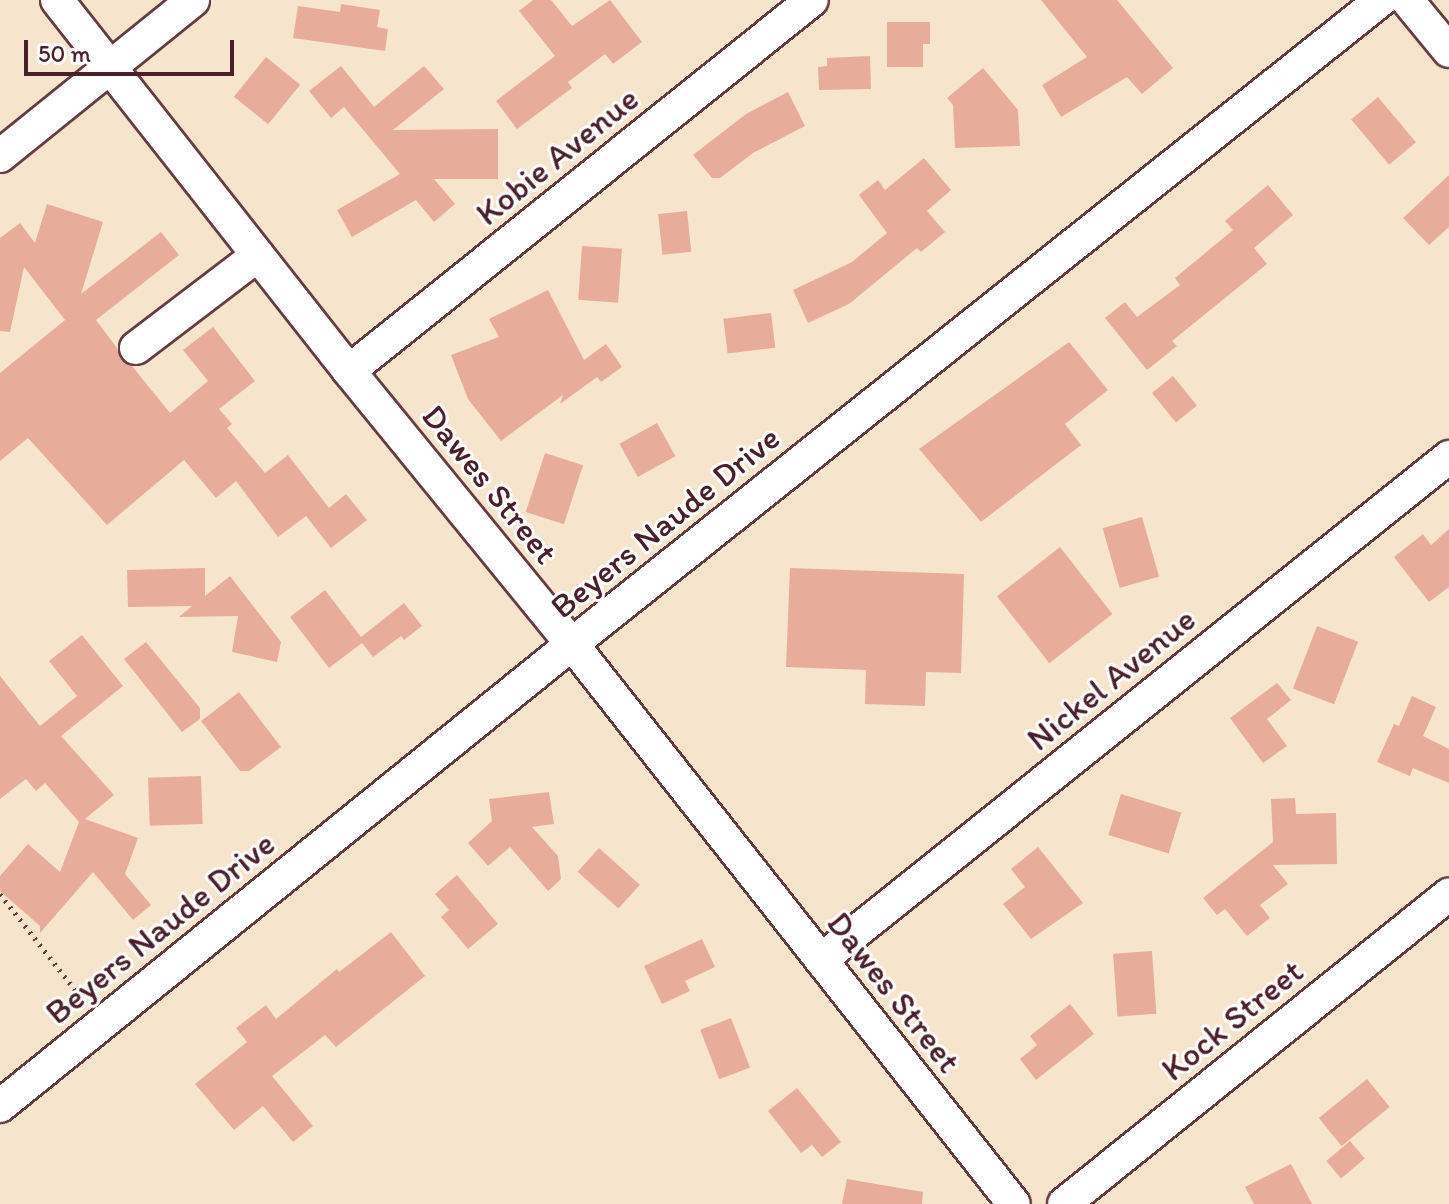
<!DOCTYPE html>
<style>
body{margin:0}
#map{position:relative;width:1449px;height:1204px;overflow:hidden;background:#f6e4cc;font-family:Itim,sans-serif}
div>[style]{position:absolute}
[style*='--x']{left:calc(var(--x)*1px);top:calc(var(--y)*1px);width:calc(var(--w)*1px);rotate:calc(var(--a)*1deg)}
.building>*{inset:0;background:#e8ad9a;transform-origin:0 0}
.path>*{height:5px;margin-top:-2.5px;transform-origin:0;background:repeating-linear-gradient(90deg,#643d43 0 2px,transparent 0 8px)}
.roads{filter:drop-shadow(2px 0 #643d43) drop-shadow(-2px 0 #643d43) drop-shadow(0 2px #643d43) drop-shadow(0 -2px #643d43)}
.minor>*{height:32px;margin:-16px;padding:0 16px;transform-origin:16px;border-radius:16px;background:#fff}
span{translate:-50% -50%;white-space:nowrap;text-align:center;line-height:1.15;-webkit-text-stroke:6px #fff;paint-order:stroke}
.street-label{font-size:34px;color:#4a1f2b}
.scale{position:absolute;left:24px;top:40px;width:210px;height:36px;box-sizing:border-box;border:4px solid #4a1f2b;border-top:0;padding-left:10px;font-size:24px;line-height:28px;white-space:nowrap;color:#4a1f2b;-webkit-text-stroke:6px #fff;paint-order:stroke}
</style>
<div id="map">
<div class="building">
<i style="clip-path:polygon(533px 0,551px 0,572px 26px,610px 0,642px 42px,613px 64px,605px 54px,568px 82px,572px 88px,517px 129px,496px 101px,555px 56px,519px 11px)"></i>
<i style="clip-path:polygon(1041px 0,1117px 0,1173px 68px,1142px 94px,1127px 77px,1061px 117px,1042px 85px,1087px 57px)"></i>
<i style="clip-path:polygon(341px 4px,380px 10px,377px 27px,388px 29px,385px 51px,293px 38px,298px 6px,340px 12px)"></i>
<i style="clip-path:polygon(887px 22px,930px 22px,930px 44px,923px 44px,923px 67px,887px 67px)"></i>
<i style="clip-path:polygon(870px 56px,871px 89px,819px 90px,818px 67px,827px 66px,827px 58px)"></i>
<i style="left:266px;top:57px;width:44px;height:51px;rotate:39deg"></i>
<i style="clip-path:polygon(341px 66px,374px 107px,424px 66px,444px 89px,393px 130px,498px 129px,498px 179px,434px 179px,455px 204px,434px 222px,416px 200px,352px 237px,337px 210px,400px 174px,344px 107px,331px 118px,309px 91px)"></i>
<i style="clip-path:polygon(983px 68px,1018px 110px,1020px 146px,955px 148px,953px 105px,947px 98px)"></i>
<i style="clip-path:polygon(788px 92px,805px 126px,753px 153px,720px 178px,712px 178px,693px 155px,746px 114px)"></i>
<i style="left:1378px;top:97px;width:59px;height:35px;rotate:50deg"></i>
<i style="clip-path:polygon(924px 158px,951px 190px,927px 211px,945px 232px,921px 252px,917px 248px,849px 304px,808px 323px,793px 290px,852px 262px,887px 233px,859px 195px,878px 180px,885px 190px)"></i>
<i style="clip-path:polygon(1449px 175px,1449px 227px,1429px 245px,1403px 218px)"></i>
<i style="clip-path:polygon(1268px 185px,1293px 215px,1254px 248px,1267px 264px,1172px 341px,1177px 346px,1147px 370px,1105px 318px,1125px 302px,1137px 317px,1180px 285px,1175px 278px,1233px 230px,1225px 221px)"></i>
<i style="clip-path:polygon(47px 204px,103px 222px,81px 294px,161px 232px,179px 255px,96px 320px,117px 348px,121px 360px,132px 366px,170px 413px,208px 381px,183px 350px,213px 327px,255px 381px,219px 409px,232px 424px,227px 428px,265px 473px,288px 455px,329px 508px,346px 494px,367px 520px,331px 548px,306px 516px,278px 537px,236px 481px,216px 498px,184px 460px,107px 525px,28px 438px,0 461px,0 373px,65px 320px,24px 267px,10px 332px,0 331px,0 238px,20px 223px,35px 243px)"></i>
<i style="left:687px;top:211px;width:41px;height:29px;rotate:84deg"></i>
<i style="left:582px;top:246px;width:40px;height:54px;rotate:4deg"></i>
<i style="clip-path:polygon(548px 290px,584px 360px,606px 344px,622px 367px,601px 382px,597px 377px,560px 404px,563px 395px,501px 441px,468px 399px,451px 355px,499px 337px,489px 319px)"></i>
<i style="left:771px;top:313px;width:35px;height:48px;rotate:83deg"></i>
<i style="clip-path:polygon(1069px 342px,1108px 390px,1065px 424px,1081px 445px,981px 522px,919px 449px)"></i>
<i style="left:1173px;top:376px;width:38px;height:27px;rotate:51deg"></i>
<i style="left:657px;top:423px;width:38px;height:43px;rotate:61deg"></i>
<i style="left:545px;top:453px;width:40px;height:62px;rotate:18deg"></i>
<i style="left:1142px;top:517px;width:62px;height:41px;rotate:74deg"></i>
<i style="clip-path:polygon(1449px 529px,1449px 587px,1429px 602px,1394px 557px,1423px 534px,1431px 545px)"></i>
<i style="left:1060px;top:547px;width:85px;height:80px;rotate:52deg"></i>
<i style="clip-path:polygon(205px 568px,205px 596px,230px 576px,281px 642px,277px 662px,232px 652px,238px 616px,179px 617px,192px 606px,128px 607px,127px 570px)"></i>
<i style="clip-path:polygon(790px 568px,964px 574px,961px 673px,926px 672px,925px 706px,865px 704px,866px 670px,786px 667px)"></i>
<i style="clip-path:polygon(325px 590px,361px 637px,404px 603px,422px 626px,404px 640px,401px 636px,373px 657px,362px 643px,329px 668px,290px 617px)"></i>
<i style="left:1317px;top:626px;width:44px;height:67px;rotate:21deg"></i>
<i style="clip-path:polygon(82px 635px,123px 686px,61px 736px,114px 795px,85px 819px,138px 838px,125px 874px,151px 905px,133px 920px,93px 872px,40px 933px,40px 926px,0 891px,0 876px,28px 844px,60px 872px,79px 822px,45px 783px,36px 791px,26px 779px,0 799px,0 676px,40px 726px,77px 696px,49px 661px)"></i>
<i style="clip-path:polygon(146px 642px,200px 708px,200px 719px,182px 732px,124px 659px)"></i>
<i style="clip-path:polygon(1277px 683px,1291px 700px,1267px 719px,1287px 746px,1263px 763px,1230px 718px)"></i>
<i style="clip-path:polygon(239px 692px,281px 747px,249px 771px,240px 771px,201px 721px)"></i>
<i style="clip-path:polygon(1412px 696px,1436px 707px,1423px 736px,1449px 749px,1449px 783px,1413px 768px,1410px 776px,1377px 762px,1394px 724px,1399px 726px)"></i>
<i style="left:201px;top:776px;width:48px;height:53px;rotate:88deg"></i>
<i style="clip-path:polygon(549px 792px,554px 824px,532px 827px,558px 856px,561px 879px,548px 891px,510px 847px,488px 866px,468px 843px,492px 821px,489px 799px)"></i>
<i style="left:1121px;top:794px;width:63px;height:43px;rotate:17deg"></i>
<i style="clip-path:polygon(1295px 798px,1296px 814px,1336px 813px,1337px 864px,1273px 865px,1288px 884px,1260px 905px,1270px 918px,1247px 936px,1225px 909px,1217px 915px,1203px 898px,1273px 842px,1271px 799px)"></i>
<i style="clip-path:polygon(1038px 847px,1083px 903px,1031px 939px,1003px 904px,1025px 887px,1011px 869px)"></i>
<i style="left:599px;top:848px;width:55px;height:32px;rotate:42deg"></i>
<i style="clip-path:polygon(457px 875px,498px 924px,468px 949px,441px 917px,449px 910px,435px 894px)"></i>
<i style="clip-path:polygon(391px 932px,425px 976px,336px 1047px,325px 1035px,272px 1076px,313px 1126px,293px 1142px,263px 1106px,234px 1130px,195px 1084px,247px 1042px,236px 1028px,266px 1005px,276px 1019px,337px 969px,339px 972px)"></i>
<i style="clip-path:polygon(702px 939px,715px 967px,685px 981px,690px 991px,662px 1004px,644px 966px)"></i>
<i style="left:1152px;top:951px;width:63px;height:39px;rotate:86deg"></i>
<i style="clip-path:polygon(1070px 1004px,1094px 1034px,1036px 1080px,1020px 1059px,1037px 1045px,1030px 1036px)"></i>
<i style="left:731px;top:1018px;width:53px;height:33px;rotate:69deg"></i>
<i style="left:1367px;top:1079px;width:36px;height:62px;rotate:51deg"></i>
<i style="clip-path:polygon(797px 1088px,841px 1142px,822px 1157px,812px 1145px,801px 1153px,768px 1111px)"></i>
<i style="left:1350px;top:1141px;width:23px;height:31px;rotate:50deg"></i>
<i style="clip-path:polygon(1291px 1164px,1312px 1204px,1254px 1204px,1245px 1187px)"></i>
<i style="clip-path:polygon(847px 1179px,923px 1192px,922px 1204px,842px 1204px)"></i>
</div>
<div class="path">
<i style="--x:0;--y:894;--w:136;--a:51.9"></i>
</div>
<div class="roads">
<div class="minor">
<i style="--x:57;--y:0;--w:472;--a:51.8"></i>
<i style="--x:349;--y:371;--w:353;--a:50.8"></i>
<i style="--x:572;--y:644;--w:713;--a:51.72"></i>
<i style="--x:1407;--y:0;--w:66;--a:50.5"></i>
<i style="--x:0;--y:156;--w:248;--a:-38.9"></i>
<i style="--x:136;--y:348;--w:153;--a:-37.3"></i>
<i style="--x:349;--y:371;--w:593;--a:-38.71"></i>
<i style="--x:821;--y:960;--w:805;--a:-38.69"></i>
<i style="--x:0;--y:1106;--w:735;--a:-38.93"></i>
<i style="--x:572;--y:644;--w:1034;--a:-38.52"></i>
<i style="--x:1064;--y:1204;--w:494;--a:-38.8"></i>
</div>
</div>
<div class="street-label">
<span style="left:557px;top:156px;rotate:-39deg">Kobie Avenue</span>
<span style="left:490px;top:484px;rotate:51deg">Dawes Street</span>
<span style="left:665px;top:522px;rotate:-39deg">Beyers Naude Drive</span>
<span style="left:1111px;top:679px;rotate:-39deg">Nickel Avenue</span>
<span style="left:160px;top:928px;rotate:-39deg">Beyers Naude Drive</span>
<span style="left:894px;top:992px;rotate:52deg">Dawes Street</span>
<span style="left:1232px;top:1020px;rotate:-39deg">Kock Street</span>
</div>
<div class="scale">50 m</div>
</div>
